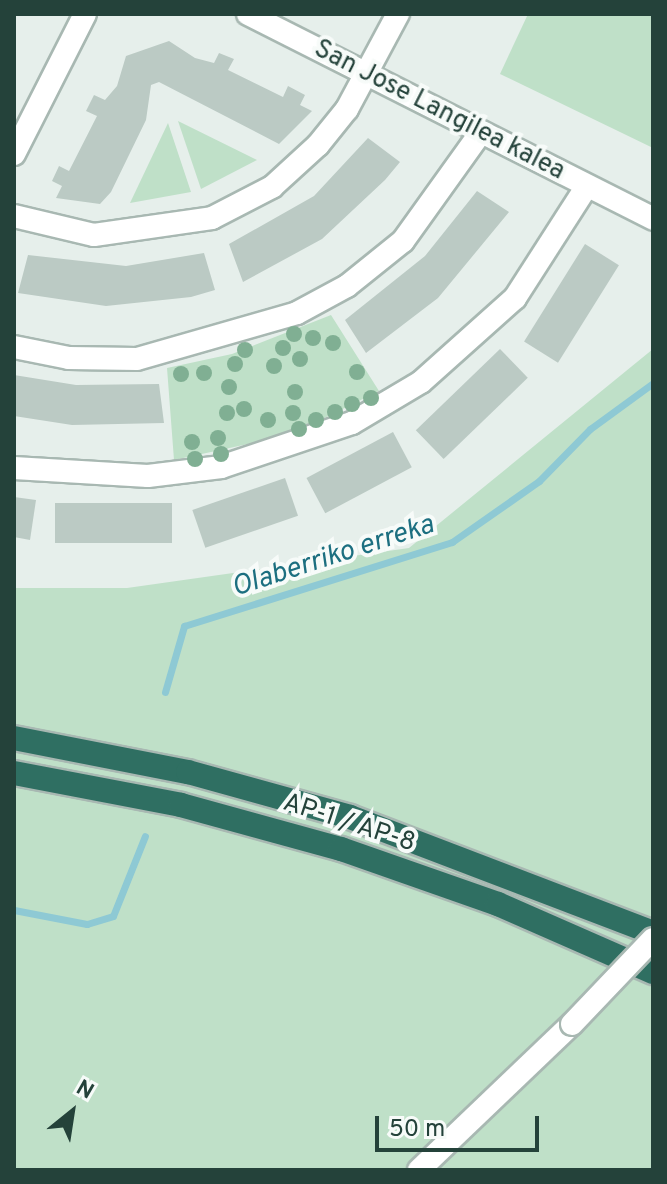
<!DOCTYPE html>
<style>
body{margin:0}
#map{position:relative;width:667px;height:1184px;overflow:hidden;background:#e6efeb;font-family:Overpass,sans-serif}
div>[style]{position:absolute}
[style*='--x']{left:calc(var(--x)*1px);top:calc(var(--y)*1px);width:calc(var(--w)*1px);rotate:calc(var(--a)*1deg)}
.green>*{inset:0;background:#bfe0c8}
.stream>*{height:7px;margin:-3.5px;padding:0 3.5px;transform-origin:3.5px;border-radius:3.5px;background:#8ec9d4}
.building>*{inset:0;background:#bbcac4;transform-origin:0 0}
.roads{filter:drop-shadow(2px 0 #a8b8b2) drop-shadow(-2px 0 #a8b8b2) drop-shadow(0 2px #a8b8b2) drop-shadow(0 -2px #a8b8b2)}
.minor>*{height:22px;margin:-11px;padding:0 11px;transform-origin:11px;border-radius:11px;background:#fff}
.highway>*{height:24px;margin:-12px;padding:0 12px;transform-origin:12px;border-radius:12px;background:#2f6f62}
.bridges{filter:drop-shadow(2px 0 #a8b8b2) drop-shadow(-2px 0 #a8b8b2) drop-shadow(0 2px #a8b8b2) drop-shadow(0 -2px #a8b8b2)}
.minor-bridge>*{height:22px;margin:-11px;padding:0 11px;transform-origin:11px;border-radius:11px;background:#fff}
.trees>*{width:16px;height:16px;margin:-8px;border-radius:50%;background:#80af93}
span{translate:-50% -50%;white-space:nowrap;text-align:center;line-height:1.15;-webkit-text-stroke:8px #f7fbf9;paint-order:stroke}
.street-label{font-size:26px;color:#24423a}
.water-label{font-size:28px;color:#1c6f80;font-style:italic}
.frame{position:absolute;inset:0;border:16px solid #24423a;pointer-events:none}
.north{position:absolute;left:32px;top:1072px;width:80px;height:80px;-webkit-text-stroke:6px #f7fbf9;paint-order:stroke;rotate:30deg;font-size:22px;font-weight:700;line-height:32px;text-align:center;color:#24423a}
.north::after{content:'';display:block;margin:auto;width:28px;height:36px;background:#24423a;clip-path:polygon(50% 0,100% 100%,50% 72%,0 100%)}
.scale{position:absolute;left:375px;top:1116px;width:164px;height:36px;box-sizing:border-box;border:4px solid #24423a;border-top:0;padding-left:10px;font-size:24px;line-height:28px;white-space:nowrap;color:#24423a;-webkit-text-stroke:6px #f7fbf9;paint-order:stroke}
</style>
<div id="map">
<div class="green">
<i style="clip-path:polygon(528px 14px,653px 14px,653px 148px,500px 74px)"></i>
<i style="clip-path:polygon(178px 121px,257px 160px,201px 189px)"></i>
<i style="clip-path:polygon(168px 123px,191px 192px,130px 203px)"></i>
<i style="clip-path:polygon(331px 315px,379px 391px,290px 435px,174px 460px,167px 368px,232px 354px)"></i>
<i style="clip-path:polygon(653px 349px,653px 1170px,14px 1170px,14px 588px,127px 588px,409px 548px)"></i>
</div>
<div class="stream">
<i style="--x:165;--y:692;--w:69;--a:-73.9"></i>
<i style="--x:184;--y:626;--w:281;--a:-17.4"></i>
<i style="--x:452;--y:542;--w:106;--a:-35"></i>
<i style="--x:539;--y:481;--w:73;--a:-45.6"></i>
<i style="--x:590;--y:429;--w:78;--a:-36.1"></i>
<i style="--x:14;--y:910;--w:74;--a:10.9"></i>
<i style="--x:87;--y:924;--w:27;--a:-17"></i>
<i style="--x:113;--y:916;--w:86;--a:-68.2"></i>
</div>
<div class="building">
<i style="clip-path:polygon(169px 41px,195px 58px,214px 63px,219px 53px,234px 59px,228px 70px,283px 97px,288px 86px,305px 95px,300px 105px,312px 111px,279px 144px,159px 82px,151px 85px,146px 120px,111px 192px,100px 204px,56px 198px,62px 186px,52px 181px,59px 166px,69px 171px,97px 116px,86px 111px,94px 95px,105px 100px,117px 86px,126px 56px)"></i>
<i style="clip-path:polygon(368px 138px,400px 162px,385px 180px,322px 239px,243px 282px,229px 244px,314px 196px)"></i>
<i style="clip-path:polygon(477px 191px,509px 212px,438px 298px,366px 353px,345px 320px,425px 256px)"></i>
<i style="left:585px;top:244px;width:40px;height:115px;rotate:32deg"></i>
<i style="clip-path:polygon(204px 253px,215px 290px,191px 297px,106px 306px,18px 293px,28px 255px,126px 266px)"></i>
<i style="left:500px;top:349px;width:40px;height:117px;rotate:46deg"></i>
<i style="clip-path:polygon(14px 375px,76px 385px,159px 384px,164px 423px,72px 425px,14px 416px)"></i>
<i style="left:393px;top:432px;width:40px;height:98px;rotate:62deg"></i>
<i style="left:285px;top:478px;width:40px;height:98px;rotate:71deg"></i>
<i style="clip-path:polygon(14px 497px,36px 500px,30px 540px,14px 537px)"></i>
<i style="left:55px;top:503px;width:117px;height:40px"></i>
</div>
<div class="roads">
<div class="minor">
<i style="--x:248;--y:14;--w:454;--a:26.8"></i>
<i style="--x:14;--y:154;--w:157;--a:-63.1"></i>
<i style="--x:14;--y:216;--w:82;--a:13.4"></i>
<i style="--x:94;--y:235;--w:119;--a:-8.2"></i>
<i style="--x:212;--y:218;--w:68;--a:-27.3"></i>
<i style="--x:272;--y:187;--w:62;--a:-42.4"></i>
<i style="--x:318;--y:145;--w:46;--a:-51.1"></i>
<i style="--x:347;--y:109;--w:108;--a:-61.8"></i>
<i style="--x:14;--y:347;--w:56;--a:11.3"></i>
<i style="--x:69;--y:358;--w:68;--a:0.8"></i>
<i style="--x:137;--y:359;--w:166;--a:-16"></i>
<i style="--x:297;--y:313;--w:57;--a:-28.4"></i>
<i style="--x:347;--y:286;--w:72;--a:-38.8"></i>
<i style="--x:403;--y:241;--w:134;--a:-54.4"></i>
<i style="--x:14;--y:468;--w:134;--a:3.4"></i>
<i style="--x:148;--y:476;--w:74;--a:-7"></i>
<i style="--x:221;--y:467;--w:138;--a:-18.6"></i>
<i style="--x:352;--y:423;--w:80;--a:-30.7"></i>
<i style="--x:421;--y:382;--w:126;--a:-41.8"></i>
<i style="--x:515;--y:298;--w:133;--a:-57.3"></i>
<i style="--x:419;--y:1170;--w:211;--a:-43.7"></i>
</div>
<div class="highway">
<i style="--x:14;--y:738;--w:177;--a:11.1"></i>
<i style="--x:188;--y:772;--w:168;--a:15.5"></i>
<i style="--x:350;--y:817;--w:324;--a:20.9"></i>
<i style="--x:14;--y:773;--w:170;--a:10.8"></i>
<i style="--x:181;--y:805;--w:166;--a:15.4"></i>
<i style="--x:341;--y:849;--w:166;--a:19.3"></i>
<i style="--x:498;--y:904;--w:169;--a:23.7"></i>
</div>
</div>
<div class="bridges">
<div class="minor-bridge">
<i style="--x:572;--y:1024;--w:117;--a:-46.4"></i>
</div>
</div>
<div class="trees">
<i style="left:294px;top:334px"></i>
<i style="left:313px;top:338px"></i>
<i style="left:333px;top:343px"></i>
<i style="left:283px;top:348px"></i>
<i style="left:245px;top:350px"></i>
<i style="left:300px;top:359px"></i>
<i style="left:235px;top:364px"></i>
<i style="left:274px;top:366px"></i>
<i style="left:357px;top:372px"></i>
<i style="left:204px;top:373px"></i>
<i style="left:181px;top:374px"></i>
<i style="left:229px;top:387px"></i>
<i style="left:295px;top:392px"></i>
<i style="left:371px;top:398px"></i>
<i style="left:352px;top:404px"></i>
<i style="left:244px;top:409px"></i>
<i style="left:335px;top:412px"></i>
<i style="left:227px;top:413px"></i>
<i style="left:293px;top:413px"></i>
<i style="left:268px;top:420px"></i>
<i style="left:316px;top:420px"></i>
<i style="left:299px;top:429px"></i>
<i style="left:218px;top:438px"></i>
<i style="left:192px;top:442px"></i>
<i style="left:221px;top:454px"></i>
<i style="left:195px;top:459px"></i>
</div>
<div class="street-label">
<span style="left:439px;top:111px;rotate:27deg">San Jose Langilea kalea</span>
<span style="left:349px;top:824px;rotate:18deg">AP-1 / AP-8</span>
</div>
<div class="water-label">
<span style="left:333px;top:557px;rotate:-18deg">Olaberriko erreka</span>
</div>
<div class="frame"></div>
<div class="north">N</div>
<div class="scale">50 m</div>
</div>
